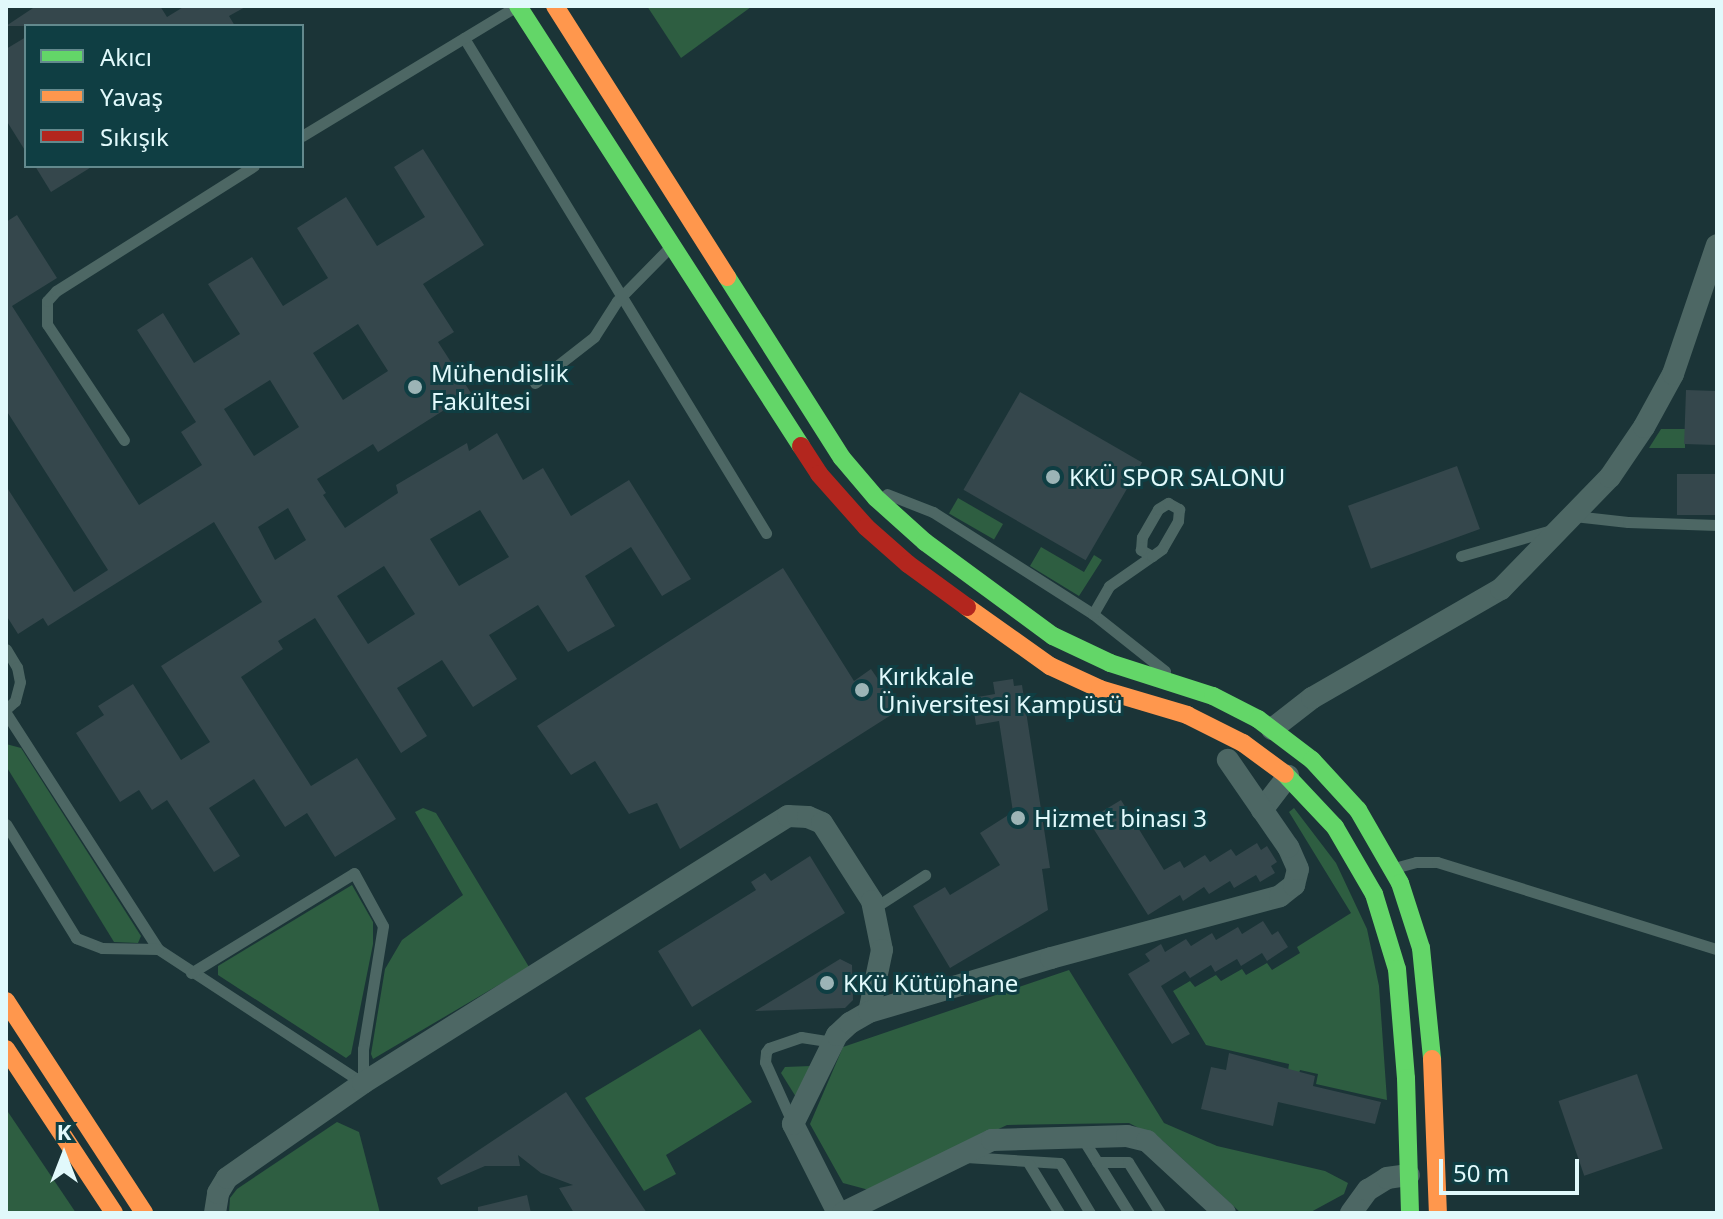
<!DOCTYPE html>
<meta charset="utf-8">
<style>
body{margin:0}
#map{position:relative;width:1723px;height:1219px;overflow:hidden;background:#1b3437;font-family:"Noto Sans",sans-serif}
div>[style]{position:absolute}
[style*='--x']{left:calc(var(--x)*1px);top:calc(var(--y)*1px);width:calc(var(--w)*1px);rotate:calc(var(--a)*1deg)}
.green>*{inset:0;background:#2e5e41;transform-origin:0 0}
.building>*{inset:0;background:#35474c;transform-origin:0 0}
.lane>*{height:11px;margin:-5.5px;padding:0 5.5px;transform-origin:5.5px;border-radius:5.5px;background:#4d6764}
.street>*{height:22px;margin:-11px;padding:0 11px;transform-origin:11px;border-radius:11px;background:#4d6764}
.fast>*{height:18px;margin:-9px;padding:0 9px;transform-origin:9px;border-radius:9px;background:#63d668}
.slow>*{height:18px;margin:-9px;padding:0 9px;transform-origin:9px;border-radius:9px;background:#ff974d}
.jam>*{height:18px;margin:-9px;padding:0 9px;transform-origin:9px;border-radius:9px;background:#b3261e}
.dots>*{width:22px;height:22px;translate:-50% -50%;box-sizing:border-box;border:4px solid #0f3e43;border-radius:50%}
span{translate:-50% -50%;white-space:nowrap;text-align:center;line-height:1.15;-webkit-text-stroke:6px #0f3e43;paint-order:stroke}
.poi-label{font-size:24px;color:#e1f9fb}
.left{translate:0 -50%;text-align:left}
.frame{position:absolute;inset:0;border:8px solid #e1f9fb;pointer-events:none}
.legend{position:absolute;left:24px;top:24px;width:280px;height:144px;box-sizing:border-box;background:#0f3e43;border:2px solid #63898d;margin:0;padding:10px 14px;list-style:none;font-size:24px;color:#e1f9fb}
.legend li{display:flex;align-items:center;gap:16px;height:40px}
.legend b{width:40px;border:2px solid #63898d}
.north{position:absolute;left:24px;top:1115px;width:80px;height:80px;-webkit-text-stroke:6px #0f3e43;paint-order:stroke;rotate:0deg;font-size:22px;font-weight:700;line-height:32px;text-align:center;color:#e1f9fb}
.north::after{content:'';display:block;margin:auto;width:28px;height:36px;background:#e1f9fb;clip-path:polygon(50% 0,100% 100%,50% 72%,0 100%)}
.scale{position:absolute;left:1439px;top:1159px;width:140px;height:36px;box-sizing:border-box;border:4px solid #e1f9fb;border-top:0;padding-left:10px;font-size:24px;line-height:28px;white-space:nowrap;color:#e1f9fb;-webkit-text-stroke:6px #0f3e43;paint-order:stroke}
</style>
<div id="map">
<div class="green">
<i style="clip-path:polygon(647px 6px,751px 6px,751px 7px,681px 58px)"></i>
<i style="clip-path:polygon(1661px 429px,1685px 429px,1685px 448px,1649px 448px)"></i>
<i style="left:958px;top:498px;width:52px;height:18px;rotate:30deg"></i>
<i style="clip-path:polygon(1041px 547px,1084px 572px,1094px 555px,1102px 560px,1079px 596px,1030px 566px)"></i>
<i style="clip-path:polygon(6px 744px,21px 748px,141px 936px,138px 943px,114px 942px,6px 766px)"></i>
<i style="clip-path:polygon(423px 808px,436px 813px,529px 967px,373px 1059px,371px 1054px,385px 969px,402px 940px,463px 895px,415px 812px)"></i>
<i style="clip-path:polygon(1294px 808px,1336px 863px,1367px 929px,1379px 986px,1387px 1100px,1316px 1084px,1318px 1074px,1300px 1070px,1297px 1080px,1287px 1077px,1289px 1064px,1206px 1045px,1173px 991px,1190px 981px,1195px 987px,1216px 975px,1221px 981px,1242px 969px,1246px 975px,1267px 963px,1272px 970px,1300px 953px,1297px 947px,1351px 913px,1289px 812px)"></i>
<i style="clip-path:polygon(352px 885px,373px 922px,373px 944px,351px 1054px,346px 1058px,218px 975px,218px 966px)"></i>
<i style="clip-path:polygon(1069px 970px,1164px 1123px,1217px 1146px,1325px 1171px,1348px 1183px,1344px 1194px,1309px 1213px,1241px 1213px,1162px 1140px,1129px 1123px,1007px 1125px,869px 1190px,843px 1183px,810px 1124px,843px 1047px)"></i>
<i style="clip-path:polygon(700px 1029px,752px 1102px,666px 1155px,676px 1174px,644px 1191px,585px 1098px)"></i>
<i style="clip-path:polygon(811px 1066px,801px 1105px,781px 1073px,785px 1067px)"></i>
<i style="clip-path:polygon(6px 1109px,76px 1213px,6px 1213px)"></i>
<i style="clip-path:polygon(337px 1122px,359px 1132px,380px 1213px,229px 1213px,230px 1198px,237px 1189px)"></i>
</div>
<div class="building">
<i style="clip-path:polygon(36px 6px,160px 6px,167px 17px,185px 6px,247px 6px,229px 16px,235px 26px,6px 26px)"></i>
<i style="clip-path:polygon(26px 37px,26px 152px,6px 120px,6px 49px)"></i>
<i style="clip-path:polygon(evenodd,423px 149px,484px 245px,423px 284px,454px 332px,438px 342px,471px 393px,378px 452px,373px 444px,317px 479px,326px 493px,323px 495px,345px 528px,398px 493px,396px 485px,467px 443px,469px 451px,497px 433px,523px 480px,543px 468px,571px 516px,629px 480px,691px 579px,662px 596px,631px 547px,585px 576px,615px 626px,568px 652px,538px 605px,489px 635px,517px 679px,473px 707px,442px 660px,397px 688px,427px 736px,401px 753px,315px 618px,278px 641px,283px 649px,241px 677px,311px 786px,357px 758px,396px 819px,335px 857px,307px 813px,285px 827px,254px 779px,209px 808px,240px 856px,214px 872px,167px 800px,152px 810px,139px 790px,120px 802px,76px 733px,104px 715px,98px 706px,133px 684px,181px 760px,210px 742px,161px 666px,262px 602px,214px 522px,48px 626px,43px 618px,18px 634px,6px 615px,6px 486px,74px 592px,108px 570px,6px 410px,6px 222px,17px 215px,57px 278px,12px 306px,139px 505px,202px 465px,181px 432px,196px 422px,137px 330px,163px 313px,194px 363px,240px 334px,208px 284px,252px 257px,283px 306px,328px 278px,297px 228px,346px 197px,377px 246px,425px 217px,394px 167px,423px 149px,358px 324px,388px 371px,343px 400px,313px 353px,358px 324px,423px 149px,270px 380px,299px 427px,254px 456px,224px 409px,270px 380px,423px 149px,288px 508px,306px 540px,275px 560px,258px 527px,288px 508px,423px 149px,480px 510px,509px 557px,459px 586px,430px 539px,480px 510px,423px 149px,384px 566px,415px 614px,368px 644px,337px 596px,384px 566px)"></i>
<i style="clip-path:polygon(35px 166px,93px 166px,51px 192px)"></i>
<i style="left:1686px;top:390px;width:31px;height:54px;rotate:2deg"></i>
<i style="left:1020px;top:392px;width:141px;height:113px;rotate:30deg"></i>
<i style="left:1457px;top:466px;width:67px;height:116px;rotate:70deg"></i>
<i style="left:1677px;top:474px;width:40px;height:41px"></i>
<i style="clip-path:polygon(783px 568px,854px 681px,871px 669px,899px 710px,680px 849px,657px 803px,629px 814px,595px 761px,571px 775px,537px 726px)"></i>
<i style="clip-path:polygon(1013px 679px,1014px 686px,1022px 685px,1050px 868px,1042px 869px,1048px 910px,950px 968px,913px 906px,945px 887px,950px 895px,1000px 865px,980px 833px,1013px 812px,999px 721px,976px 725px,972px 698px,995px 694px,993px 682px)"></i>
<i style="clip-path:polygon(1121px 800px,1164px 870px,1180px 861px,1184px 868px,1205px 855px,1210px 862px,1231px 849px,1236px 856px,1257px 843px,1261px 850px,1267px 846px,1277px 862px,1271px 866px,1275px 873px,1260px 882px,1256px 875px,1234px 888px,1230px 881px,1209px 894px,1204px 887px,1183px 901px,1180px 895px,1148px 915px,1088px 820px)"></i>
<i style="clip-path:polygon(810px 856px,845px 913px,692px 1007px,658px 951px,756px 890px,751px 882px,765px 873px,771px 881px)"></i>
<i style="clip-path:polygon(1263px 921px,1272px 935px,1278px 931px,1288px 947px,1267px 961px,1262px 953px,1241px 966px,1237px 959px,1215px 972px,1211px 965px,1190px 978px,1185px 971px,1161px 986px,1190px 1034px,1172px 1044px,1128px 974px,1150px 961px,1145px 954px,1161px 944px,1165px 952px,1186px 939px,1191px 946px,1212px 933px,1216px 940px,1238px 927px,1242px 934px)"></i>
<i style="clip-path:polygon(840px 959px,852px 965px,853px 1000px,845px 1008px,755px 1011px)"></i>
<i style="clip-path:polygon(1229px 1053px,1315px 1076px,1313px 1086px,1381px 1102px,1375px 1124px,1278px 1102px,1273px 1126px,1201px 1109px,1211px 1067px,1226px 1070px)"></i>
<i style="left:1637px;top:1074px;width:79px;height:83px;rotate:71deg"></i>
<i style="clip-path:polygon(566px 1092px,647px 1213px,574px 1213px,559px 1188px,573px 1185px,541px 1173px,518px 1155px,520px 1166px,485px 1166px,441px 1185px,437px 1178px)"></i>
<i style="clip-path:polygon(527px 1195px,531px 1213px,478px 1213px,478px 1207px)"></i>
</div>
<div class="lane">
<i style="--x:464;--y:38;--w:580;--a:58.61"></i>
<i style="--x:302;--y:136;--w:251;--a:-31.2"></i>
<i style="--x:535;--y:383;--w:75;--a:-37.9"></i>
<i style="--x:594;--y:337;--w:43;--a:-57.4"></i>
<i style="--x:617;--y:301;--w:78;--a:-45.5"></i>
<i style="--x:124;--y:440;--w:139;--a:-123.6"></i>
<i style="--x:47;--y:324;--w:23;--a:-90"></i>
<i style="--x:47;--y:301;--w:13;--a:-48"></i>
<i style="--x:56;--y:291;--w:234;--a:-32.3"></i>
<i style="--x:887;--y:494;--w:49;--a:21.4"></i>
<i style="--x:933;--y:512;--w:190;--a:32.5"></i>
<i style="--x:1093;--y:614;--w:92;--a:38.4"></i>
<i style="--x:1574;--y:516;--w:54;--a:6.3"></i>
<i style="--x:1628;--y:522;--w:89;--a:1.9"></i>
<i style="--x:1461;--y:556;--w:98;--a:-16"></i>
<i style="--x:1093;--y:614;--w:32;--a:-60"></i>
<i style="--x:1109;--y:586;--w:52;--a:-34.9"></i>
<i style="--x:1152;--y:556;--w:13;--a:-151"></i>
<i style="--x:1141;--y:550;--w:13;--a:-86"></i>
<i style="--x:1142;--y:537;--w:32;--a:-60"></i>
<i style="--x:1158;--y:509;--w:12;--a:-31"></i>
<i style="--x:1168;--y:503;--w:13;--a:29"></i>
<i style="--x:1179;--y:509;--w:12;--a:95"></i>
<i style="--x:1178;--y:521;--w:32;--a:120"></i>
<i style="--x:1162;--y:549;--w:12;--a:145"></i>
<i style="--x:6;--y:649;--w:21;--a:59"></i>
<i style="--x:17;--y:667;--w:15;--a:79"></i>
<i style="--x:20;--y:682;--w:20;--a:105"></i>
<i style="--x:15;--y:701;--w:12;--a:138"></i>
<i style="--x:6;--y:713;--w:281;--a:57.2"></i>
<i style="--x:158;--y:949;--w:245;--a:33.2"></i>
<i style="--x:6;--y:824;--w:134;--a:58.4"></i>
<i style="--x:76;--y:938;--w:28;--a:21"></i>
<i style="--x:102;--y:948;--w:56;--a:1"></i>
<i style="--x:1394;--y:868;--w:23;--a:-15"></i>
<i style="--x:1416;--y:862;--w:21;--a:0"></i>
<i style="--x:1437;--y:862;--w:293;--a:17.3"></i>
<i style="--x:874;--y:908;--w:61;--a:-32.9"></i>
<i style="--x:191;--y:973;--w:191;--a:-31.5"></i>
<i style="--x:354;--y:873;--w:60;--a:61.3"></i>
<i style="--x:383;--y:926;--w:125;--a:99.2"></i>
<i style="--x:363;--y:1049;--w:33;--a:90"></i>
<i style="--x:793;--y:1124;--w:68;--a:-114.3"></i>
<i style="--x:765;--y:1062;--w:10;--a:-84"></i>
<i style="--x:766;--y:1052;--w:5;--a:-53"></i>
<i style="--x:769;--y:1048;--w:34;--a:-19"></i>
<i style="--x:801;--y:1037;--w:33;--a:9"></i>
<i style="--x:1081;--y:1136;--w:91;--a:58.1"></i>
<i style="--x:966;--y:1157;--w:94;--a:3.7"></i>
<i style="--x:1060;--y:1163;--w:58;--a:59"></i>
<i style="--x:1097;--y:1162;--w:31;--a:0"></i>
<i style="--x:1128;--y:1162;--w:60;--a:57.9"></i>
<i style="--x:1029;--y:1164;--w:57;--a:58.5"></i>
</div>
<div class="street">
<i style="--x:1272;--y:729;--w:51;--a:-37.8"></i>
<i style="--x:1312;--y:698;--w:218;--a:-30"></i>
<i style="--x:1501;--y:589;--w:156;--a:-45.8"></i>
<i style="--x:1610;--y:477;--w:60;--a:-55.8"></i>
<i style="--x:1644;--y:427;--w:60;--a:-61.3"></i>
<i style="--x:1673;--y:374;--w:136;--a:-71.2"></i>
<i style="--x:1262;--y:810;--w:43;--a:-52.6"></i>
<i style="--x:215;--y:1213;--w:20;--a:-81"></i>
<i style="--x:218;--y:1193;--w:17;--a:-59"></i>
<i style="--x:227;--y:1178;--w:166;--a:-34.9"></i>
<i style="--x:363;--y:1083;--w:502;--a:-32.14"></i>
<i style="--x:788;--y:816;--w:20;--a:3"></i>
<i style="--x:808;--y:817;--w:15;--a:23"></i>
<i style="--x:822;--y:823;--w:93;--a:57.3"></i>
<i style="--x:872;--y:901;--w:50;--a:78.5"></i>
<i style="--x:882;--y:950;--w:63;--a:101.8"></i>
<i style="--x:838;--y:1213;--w:100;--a:-116.8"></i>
<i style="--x:793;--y:1124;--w:99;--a:-63.7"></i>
<i style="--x:837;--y:1035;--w:18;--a:-43"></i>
<i style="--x:850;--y:1023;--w:22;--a:-30"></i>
<i style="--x:869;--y:1012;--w:190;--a:-16.5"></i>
<i style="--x:1051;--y:958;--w:237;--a:-15.1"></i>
<i style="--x:1280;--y:896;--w:18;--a:-38"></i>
<i style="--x:1294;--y:885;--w:16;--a:-76"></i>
<i style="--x:1298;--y:869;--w:24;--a:-114"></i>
<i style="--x:1288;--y:847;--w:106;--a:-124.6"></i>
<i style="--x:843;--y:1213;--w:166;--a:-26.1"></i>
<i style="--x:992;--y:1140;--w:135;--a:-1.7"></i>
<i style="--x:1127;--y:1136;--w:21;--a:14"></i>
<i style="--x:1147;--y:1141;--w:106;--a:42.7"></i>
<i style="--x:1351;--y:1213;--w:29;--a:-54"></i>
<i style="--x:1368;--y:1190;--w:22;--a:-32"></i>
<i style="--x:1387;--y:1178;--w:22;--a:-8"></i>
</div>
<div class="fast">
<i style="--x:518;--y:6;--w:523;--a:57.25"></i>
<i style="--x:727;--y:277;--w:214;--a:57.6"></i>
<i style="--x:842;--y:458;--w:52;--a:49.6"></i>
<i style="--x:876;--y:498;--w:66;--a:41.9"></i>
<i style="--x:925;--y:542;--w:159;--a:36.3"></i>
<i style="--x:1053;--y:636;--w:63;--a:25.3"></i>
<i style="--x:1110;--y:663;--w:108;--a:17.8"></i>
<i style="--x:1213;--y:696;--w:51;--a:27.1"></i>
<i style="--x:1258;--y:719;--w:68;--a:37.2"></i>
<i style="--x:1312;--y:760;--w:68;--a:47.4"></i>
<i style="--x:1358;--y:810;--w:84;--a:60.1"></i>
<i style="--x:1400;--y:883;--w:68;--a:72.1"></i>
<i style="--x:1421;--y:948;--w:112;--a:84.3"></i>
<i style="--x:1285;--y:774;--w:73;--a:46.7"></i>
<i style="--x:1335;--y:827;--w:78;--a:59.8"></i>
<i style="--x:1374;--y:894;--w:78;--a:73"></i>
<i style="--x:1397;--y:969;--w:109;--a:85.3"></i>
<i style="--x:1406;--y:1078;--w:135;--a:88.3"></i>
</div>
<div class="slow">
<i style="--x:555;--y:6;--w:321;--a:57.6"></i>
<i style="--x:967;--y:607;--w:102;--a:35.4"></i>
<i style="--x:1050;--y:666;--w:55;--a:24.7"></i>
<i style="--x:1100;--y:689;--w:91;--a:16.6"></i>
<i style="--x:1187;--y:715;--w:63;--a:26.6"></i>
<i style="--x:1243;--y:743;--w:52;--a:36.4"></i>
<i style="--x:6;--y:1001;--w:253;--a:56.9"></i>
<i style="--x:6;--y:1049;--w:196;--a:56.6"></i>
<i style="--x:1432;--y:1059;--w:154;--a:87.8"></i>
</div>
<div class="jam">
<i style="--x:801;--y:446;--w:33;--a:57"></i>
<i style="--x:819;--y:474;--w:71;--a:48.4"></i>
<i style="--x:866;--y:527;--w:56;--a:41.4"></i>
<i style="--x:908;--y:564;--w:73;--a:36.1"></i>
</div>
<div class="dots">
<i style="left:415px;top:387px;background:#9cb4b6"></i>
<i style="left:1053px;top:477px;background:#9cb4b6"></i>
<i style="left:862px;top:690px;background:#9cb4b6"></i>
<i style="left:1018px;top:818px;background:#9cb4b6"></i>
<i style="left:827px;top:983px;background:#9cb4b6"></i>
</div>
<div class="poi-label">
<span class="left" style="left:431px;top:387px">Mühendislik<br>Fakültesi</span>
<span class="left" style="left:1069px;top:477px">KKÜ SPOR SALONU</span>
<span class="left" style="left:878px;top:690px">Kırıkkale<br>Üniversitesi Kampüsü</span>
<span class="left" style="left:1034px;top:818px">Hizmet binası 3</span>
<span class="left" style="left:843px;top:983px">KKü Kütüphane</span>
</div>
<div class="frame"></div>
<ul class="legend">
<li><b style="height:10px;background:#63d668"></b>Akıcı</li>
<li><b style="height:10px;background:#ff974d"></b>Yavaş</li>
<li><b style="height:10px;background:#b3261e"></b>Sıkışık</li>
</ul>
<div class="north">K</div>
<div class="scale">50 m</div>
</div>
